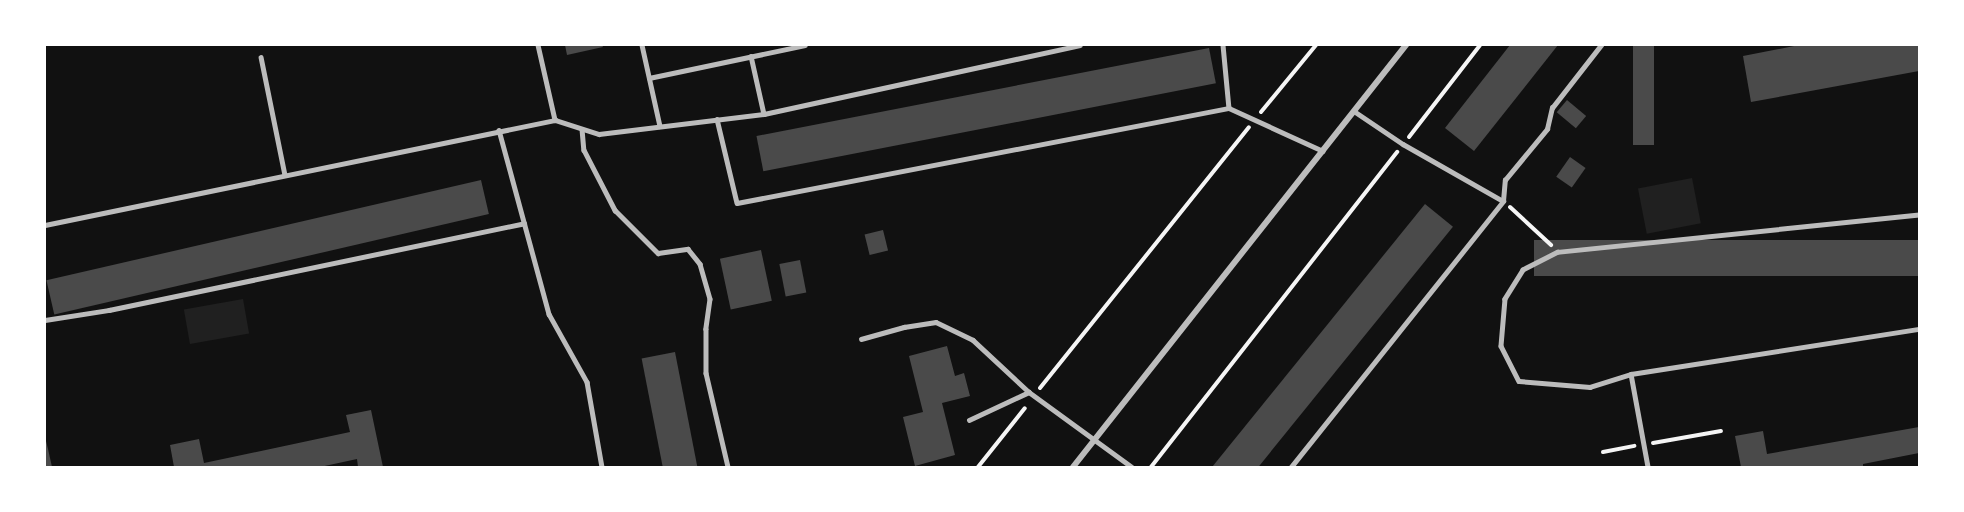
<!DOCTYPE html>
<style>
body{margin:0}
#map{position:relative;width:1964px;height:512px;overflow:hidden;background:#111;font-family:Lato,sans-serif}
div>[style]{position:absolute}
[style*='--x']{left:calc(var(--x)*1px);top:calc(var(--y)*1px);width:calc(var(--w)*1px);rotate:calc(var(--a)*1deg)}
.green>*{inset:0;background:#202020;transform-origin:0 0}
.building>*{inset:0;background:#4a4a4a;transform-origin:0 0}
.path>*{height:4px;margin:-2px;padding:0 2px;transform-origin:2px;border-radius:2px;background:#f5f5f5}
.service>*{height:4.5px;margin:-2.25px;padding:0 2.25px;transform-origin:2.25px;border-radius:2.25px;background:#bcbcbc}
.minor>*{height:6px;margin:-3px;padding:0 3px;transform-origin:3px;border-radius:3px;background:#bcbcbc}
span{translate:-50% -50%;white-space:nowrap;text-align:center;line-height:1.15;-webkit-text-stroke:6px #fff;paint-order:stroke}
.frame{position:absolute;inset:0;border:46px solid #fff;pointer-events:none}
</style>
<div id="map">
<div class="green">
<i style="left:1692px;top:178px;width:46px;height:55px;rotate:79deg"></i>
<i style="left:243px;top:299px;width:35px;height:60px;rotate:80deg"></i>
</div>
<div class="building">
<i style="clip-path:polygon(565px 45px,602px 45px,603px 47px,567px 55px)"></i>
<i style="clip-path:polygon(1510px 45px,1558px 45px,1474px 151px,1445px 128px)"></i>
<i style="left:1633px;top:45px;width:21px;height:100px"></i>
<i style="clip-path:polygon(1799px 45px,1919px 45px,1919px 71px,1751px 102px,1743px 56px)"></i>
<i style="left:1209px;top:48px;width:36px;height:461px;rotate:79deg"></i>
<i style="left:1567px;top:100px;width:25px;height:16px;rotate:40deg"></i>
<i style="left:1570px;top:157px;width:19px;height:24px;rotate:35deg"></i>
<i style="left:481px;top:180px;width:35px;height:446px;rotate:77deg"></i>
<i style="left:1425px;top:204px;width:36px;height:338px;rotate:39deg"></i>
<i style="left:883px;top:230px;width:21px;height:19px;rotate:76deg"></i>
<i style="left:1919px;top:240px;width:36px;height:385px;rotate:90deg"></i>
<i style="left:761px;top:250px;width:52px;height:42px;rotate:78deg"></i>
<i style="left:800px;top:260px;width:33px;height:21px;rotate:79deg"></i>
<i style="clip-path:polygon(947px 346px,955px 376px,964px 373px,970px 396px,942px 403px,955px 455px,915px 466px,903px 417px,923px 412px,909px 356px)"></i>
<i style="left:675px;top:352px;width:117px;height:34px;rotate:79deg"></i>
<i style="clip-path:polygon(371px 410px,383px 467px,358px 467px,357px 459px,320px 467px,174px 467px,170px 445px,199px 439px,204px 463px,350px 432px,346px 415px)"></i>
<i style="clip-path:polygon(1919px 427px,1919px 453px,1863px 464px,1863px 467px,1741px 467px,1735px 436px,1763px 431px,1767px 454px)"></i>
<i style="clip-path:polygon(46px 441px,48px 449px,52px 467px,45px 467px)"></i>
</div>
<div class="path">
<i style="--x:1261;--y:112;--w:87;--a:-50.6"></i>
<i style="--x:1409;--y:137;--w:116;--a:-52.3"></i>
<i style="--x:1510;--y:207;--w:56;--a:42.8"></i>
<i style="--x:1040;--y:388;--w:334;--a:-51.3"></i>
<i style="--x:1653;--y:443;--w:69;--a:-10"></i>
<i style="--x:1603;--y:452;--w:32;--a:-11"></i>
<i style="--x:978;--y:467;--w:75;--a:-51.5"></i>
<i style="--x:1151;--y:467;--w:400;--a:-52"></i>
</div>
<div class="service">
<i style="--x:538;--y:45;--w:77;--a:77.2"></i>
<i style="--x:642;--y:45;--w:83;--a:77.5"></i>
<i style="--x:1223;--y:45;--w:63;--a:84.6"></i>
<i style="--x:751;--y:56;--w:59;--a:77.4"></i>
<i style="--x:261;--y:57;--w:120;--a:78.5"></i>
<i style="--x:649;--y:78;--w:159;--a:-11.9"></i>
<i style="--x:1354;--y:111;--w:59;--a:34"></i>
<i style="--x:1403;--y:144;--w:115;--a:29.7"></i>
<i style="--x:717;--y:119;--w:86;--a:76.6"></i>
<i style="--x:737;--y:203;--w:501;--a:-10.93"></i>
<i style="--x:1229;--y:108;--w:103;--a:24.6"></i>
<i style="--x:582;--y:129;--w:21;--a:85"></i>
<i style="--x:584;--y:150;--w:68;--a:62.7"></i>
<i style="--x:615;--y:210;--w:61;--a:45"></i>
<i style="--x:658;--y:253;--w:30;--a:-8"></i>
<i style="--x:688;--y:249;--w:19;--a:51"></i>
<i style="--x:700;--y:264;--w:36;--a:74"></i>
<i style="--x:710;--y:299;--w:30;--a:98"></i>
<i style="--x:706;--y:329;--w:44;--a:90"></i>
<i style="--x:706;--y:373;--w:97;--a:76.8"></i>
<i style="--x:499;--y:130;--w:191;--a:74.8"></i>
<i style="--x:549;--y:314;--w:78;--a:60.8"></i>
<i style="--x:587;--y:382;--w:86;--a:80"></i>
<i style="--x:1919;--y:215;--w:363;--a:174.1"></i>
<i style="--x:1558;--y:252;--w:39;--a:153"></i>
<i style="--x:1523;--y:270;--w:34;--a:122"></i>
<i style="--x:1505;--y:299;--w:47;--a:94.9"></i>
<i style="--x:1501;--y:346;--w:39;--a:63"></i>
<i style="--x:1519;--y:381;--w:71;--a:4.8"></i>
<i style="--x:1590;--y:387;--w:43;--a:-17.6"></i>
<i style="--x:1631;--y:374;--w:291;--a:-8.9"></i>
<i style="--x:45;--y:225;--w:521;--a:-11.63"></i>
<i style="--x:555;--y:120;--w:46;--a:17.7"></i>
<i style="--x:599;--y:134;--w:166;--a:-6.9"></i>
<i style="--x:764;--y:114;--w:323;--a:-12.3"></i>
<i style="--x:45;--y:320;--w:65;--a:-8.9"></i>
<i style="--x:109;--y:310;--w:424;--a:-11.8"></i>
<i style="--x:861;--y:339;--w:45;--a:-15.6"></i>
<i style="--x:904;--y:327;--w:32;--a:-9"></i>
<i style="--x:936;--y:322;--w:41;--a:25.9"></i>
<i style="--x:973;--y:340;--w:76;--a:42.9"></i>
<i style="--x:1631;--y:374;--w:95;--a:79.6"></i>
<i style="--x:969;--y:420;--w:66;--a:-25"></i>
<i style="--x:1029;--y:392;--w:127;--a:36.1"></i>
<i style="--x:1291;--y:467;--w:340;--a:-51.4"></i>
<i style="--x:1503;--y:201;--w:21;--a:-85"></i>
<i style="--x:1505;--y:180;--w:66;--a:-50.5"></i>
<i style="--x:1547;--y:129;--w:22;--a:-77"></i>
<i style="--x:1552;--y:108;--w:80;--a:-52.1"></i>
</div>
<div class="minor">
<i style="--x:1073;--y:467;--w:538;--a:-51.72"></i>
</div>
<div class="frame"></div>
</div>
